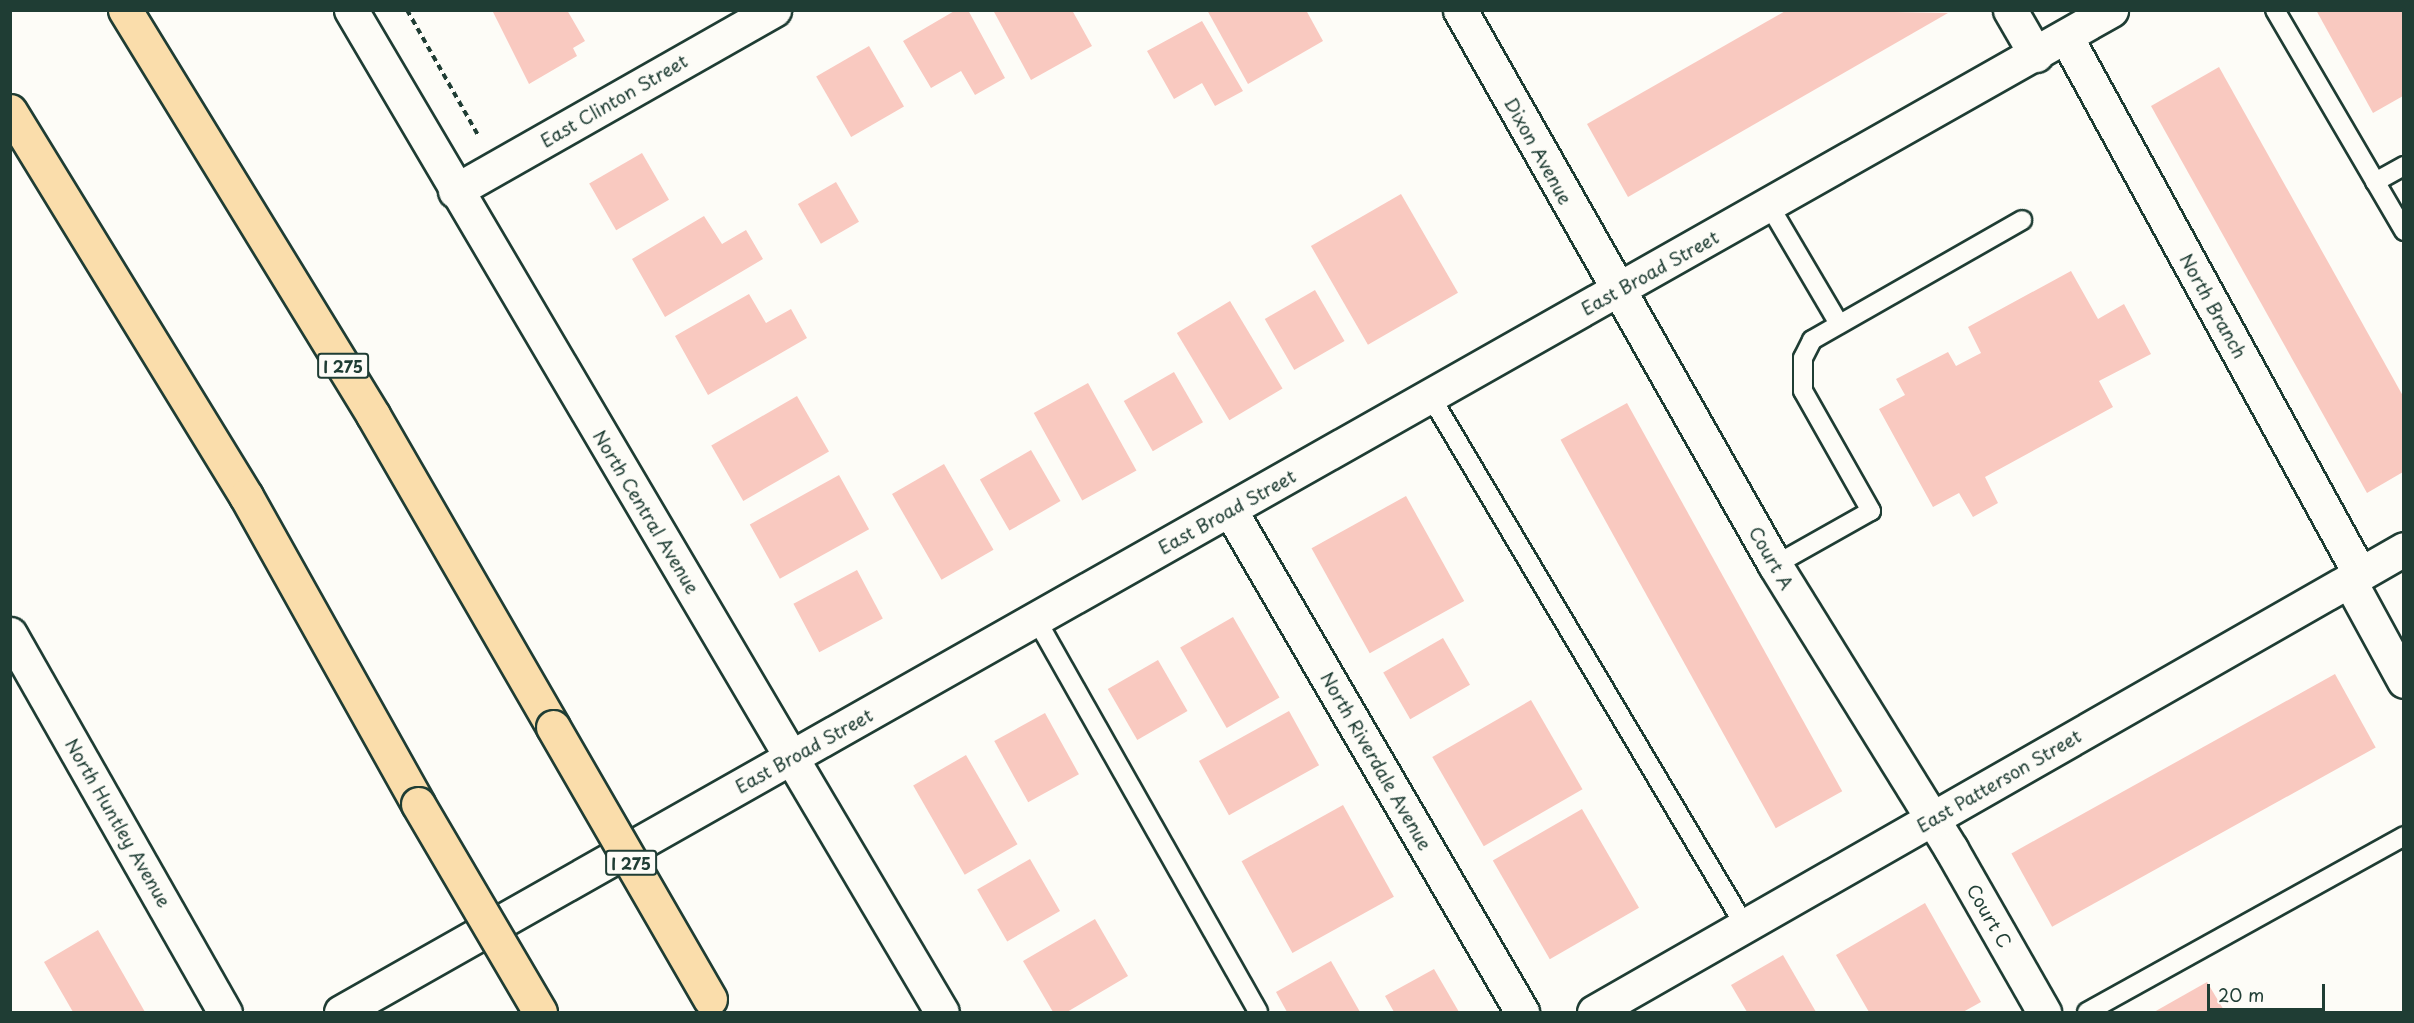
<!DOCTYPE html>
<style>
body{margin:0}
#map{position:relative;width:2414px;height:1023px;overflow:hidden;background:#fdfcf7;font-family:"Playpen Sans",sans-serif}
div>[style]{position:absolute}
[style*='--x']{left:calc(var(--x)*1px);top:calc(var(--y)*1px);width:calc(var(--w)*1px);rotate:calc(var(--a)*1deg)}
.building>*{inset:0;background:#f9c9c0;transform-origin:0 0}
.path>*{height:4px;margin-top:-2px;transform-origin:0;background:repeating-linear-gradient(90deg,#1f3d34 0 6px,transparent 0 10.5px)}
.roads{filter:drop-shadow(2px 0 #1f3d34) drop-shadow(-2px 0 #1f3d34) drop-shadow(0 2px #1f3d34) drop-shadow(0 -2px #1f3d34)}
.service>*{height:18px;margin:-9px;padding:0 9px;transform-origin:9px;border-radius:9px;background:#fdfcf7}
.minor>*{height:33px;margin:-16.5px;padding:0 16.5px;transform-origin:16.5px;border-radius:16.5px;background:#fdfcf7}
.tertiary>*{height:33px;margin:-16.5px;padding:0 16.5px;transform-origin:16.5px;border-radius:16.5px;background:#fdfcf7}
.motorway>*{height:33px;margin:-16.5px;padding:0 16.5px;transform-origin:16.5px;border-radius:16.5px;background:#faddab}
.bridges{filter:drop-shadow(2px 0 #1f3d34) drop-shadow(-2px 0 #1f3d34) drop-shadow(0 2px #1f3d34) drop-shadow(0 -2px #1f3d34)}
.motorway-bridge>*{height:33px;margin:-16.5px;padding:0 16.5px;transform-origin:16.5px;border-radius:16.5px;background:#faddab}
span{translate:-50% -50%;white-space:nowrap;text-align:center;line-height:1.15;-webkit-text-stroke:4.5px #fdfcf7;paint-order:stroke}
.shield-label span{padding:2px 4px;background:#fdfcf7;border:2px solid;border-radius:4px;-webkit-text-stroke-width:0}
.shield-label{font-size:16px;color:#1f3d34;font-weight:700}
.street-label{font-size:18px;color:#1f3d34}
.frame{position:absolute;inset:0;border:12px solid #1f3d34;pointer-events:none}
.scale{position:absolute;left:2207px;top:984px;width:118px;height:27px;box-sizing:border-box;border:3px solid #1f3d34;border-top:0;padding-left:8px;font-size:18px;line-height:21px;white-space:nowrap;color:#1f3d34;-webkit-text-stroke:4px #fdfcf7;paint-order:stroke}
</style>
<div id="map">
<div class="building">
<i style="clip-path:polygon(492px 10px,567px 10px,585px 41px,573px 48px,577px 56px,529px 84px)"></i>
<i style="clip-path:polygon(956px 10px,968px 10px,1005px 78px,975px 95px,961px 71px,931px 88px,903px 41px)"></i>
<i style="clip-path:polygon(993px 10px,1072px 10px,1092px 46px,1031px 80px)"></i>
<i style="clip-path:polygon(1207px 10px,1306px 10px,1323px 41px,1248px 84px)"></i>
<i style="clip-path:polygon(1787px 10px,1948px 13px,1628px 197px,1587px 124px)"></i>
<i style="clip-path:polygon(2316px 10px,2403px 10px,2403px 96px,2373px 113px)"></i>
<i style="clip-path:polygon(1202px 21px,1243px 91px,1215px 106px,1202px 83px,1174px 99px,1147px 51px)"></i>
<i style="left:869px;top:46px;width:70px;height:61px;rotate:60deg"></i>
<i style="clip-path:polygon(2219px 67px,2403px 396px,2403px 472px,2367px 493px,2151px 106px)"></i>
<i style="left:642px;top:153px;width:54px;height:61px;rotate:60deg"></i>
<i style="left:836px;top:182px;width:46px;height:44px;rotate:60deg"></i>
<i style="left:1401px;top:194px;width:114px;height:104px;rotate:60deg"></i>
<i style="clip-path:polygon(704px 216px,722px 244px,746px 230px,763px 259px,665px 317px,632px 259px)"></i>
<i style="clip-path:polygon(2071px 271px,2098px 319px,2124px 304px,2151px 354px,2099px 381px,2113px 407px,1985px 477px,1998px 503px,1973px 517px,1959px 493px,1933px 507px,1879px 409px,1905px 395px,1896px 379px,1948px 352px,1956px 366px,1981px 353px,1968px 327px)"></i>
<i style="left:1315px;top:290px;width:59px;height:58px;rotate:60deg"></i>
<i style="clip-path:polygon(749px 294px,766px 323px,791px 309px,807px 338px,708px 395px,675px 336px)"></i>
<i style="left:1230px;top:301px;width:102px;height:62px;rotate:59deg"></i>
<i style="left:1174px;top:372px;width:58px;height:58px;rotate:60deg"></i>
<i style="left:1088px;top:383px;width:100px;height:62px;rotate:61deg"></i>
<i style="left:797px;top:396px;width:64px;height:99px;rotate:60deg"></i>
<i style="left:1627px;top:403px;width:444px;height:76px;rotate:61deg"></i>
<i style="left:1031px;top:450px;width:59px;height:59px;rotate:60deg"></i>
<i style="left:944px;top:464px;width:99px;height:60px;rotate:60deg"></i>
<i style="left:839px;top:475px;width:62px;height:102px;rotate:61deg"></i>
<i style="left:1406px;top:496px;width:120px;height:108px;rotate:61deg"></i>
<i style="left:857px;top:570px;width:55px;height:72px;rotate:62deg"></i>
<i style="left:1233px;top:617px;width:93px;height:61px;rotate:60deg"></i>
<i style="left:1443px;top:638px;width:54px;height:69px;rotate:60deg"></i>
<i style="left:1158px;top:660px;width:59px;height:58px;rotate:60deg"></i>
<i style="left:2335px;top:674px;width:84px;height:370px;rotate:61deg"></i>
<i style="left:1531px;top:700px;width:103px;height:114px;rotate:60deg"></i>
<i style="left:1289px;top:711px;width:62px;height:103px;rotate:61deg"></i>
<i style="left:1045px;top:713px;width:70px;height:58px;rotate:61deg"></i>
<i style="left:966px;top:755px;width:103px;height:61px;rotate:60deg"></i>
<i style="left:1343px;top:805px;width:105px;height:116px;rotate:61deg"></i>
<i style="left:1582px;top:809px;width:114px;height:103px;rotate:60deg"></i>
<i style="left:1030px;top:859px;width:60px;height:61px;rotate:60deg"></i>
<i style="clip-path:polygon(1925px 903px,1981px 1002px,1963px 1012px,1869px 1012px,1836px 955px)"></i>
<i style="clip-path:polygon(1095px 919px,1128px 976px,1067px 1012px,1053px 1012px,1023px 961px)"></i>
<i style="clip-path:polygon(98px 930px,145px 1012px,73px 1012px,44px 962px)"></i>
<i style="clip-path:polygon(1783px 955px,1816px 1012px,1747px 1012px,1731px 985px)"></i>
<i style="clip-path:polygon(1331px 961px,1360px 1012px,1287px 1012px,1276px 992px)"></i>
<i style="clip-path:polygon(1434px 969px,1459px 1012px,1394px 1012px,1385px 996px)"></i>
<i style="clip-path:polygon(2207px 982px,2225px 1012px,2154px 1012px)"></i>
</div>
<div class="path">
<i style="--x:407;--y:10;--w:146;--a:60.4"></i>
</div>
<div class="roads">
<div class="service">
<i style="--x:2275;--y:10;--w:256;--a:59.7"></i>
<i style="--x:2375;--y:182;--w:33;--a:-29"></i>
<i style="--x:1769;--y:205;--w:136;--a:59.5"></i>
<i style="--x:1431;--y:397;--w:615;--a:59.31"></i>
<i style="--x:1775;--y:565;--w:110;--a:-29.4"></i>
<i style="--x:1871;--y:511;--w:138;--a:-119.5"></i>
<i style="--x:1803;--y:391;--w:33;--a:-90"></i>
<i style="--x:1803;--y:358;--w:20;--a:-63"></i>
<i style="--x:1812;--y:340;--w:242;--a:-29.7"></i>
<i style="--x:1036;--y:619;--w:451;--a:60.5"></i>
<i style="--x:2087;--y:1012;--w:363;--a:-29"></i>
</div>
<div class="minor">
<i style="--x:1460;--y:10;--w:638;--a:60.42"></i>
<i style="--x:1775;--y:565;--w:334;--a:58.2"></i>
<i style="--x:1951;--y:849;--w:188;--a:60.3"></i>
<i style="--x:2010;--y:10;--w:52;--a:60"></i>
<i style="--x:2066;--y:37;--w:612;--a:61.3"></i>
<i style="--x:455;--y:191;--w:367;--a:-29.6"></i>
<i style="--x:1230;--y:510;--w:581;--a:59.81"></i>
<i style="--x:2349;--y:580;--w:115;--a:61.4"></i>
<i style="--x:10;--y:634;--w:435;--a:60.4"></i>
<i style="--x:791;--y:757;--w:296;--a:59.4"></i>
<i style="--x:1594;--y:1012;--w:933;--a:-29.75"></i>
</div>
<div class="tertiary">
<i style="--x:351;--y:10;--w:867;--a:59.5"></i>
<i style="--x:341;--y:1012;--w:2034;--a:-29.51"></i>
</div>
<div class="motorway">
<i style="--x:125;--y:10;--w:475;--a:58.5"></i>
<i style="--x:373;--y:415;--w:360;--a:60"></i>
<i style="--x:10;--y:111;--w:452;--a:58.5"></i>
<i style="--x:246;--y:496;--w:353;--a:60.8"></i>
</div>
</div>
<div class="bridges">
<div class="motorway-bridge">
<i style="--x:553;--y:727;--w:314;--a:60"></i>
<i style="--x:418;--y:804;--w:241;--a:59.6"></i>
</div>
</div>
<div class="shield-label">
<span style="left:343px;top:366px">I 275</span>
<span style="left:631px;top:863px">I 275</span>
</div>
<div class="street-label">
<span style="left:614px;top:101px;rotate:-30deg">East Clinton Street</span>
<span style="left:1538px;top:151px;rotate:61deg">Dixon Avenue</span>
<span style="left:1650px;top:273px;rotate:-29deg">East Broad Street</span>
<span style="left:2213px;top:306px;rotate:61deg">North Branch</span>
<span style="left:646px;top:512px;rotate:59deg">North Central Avenue</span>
<span style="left:1227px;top:512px;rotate:-29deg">East Broad Street</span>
<span style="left:1771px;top:558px;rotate:60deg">Court A</span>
<span style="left:804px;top:751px;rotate:-29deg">East Broad Street</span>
<span style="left:1376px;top:761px;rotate:60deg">North Riverdale Avenue</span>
<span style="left:1999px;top:781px;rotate:-30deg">East Patterson Street</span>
<span style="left:118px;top:823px;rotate:60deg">North Huntley Avenue</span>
<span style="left:1989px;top:916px;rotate:60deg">Court C</span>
</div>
<div class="frame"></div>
<div class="scale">20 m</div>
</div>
